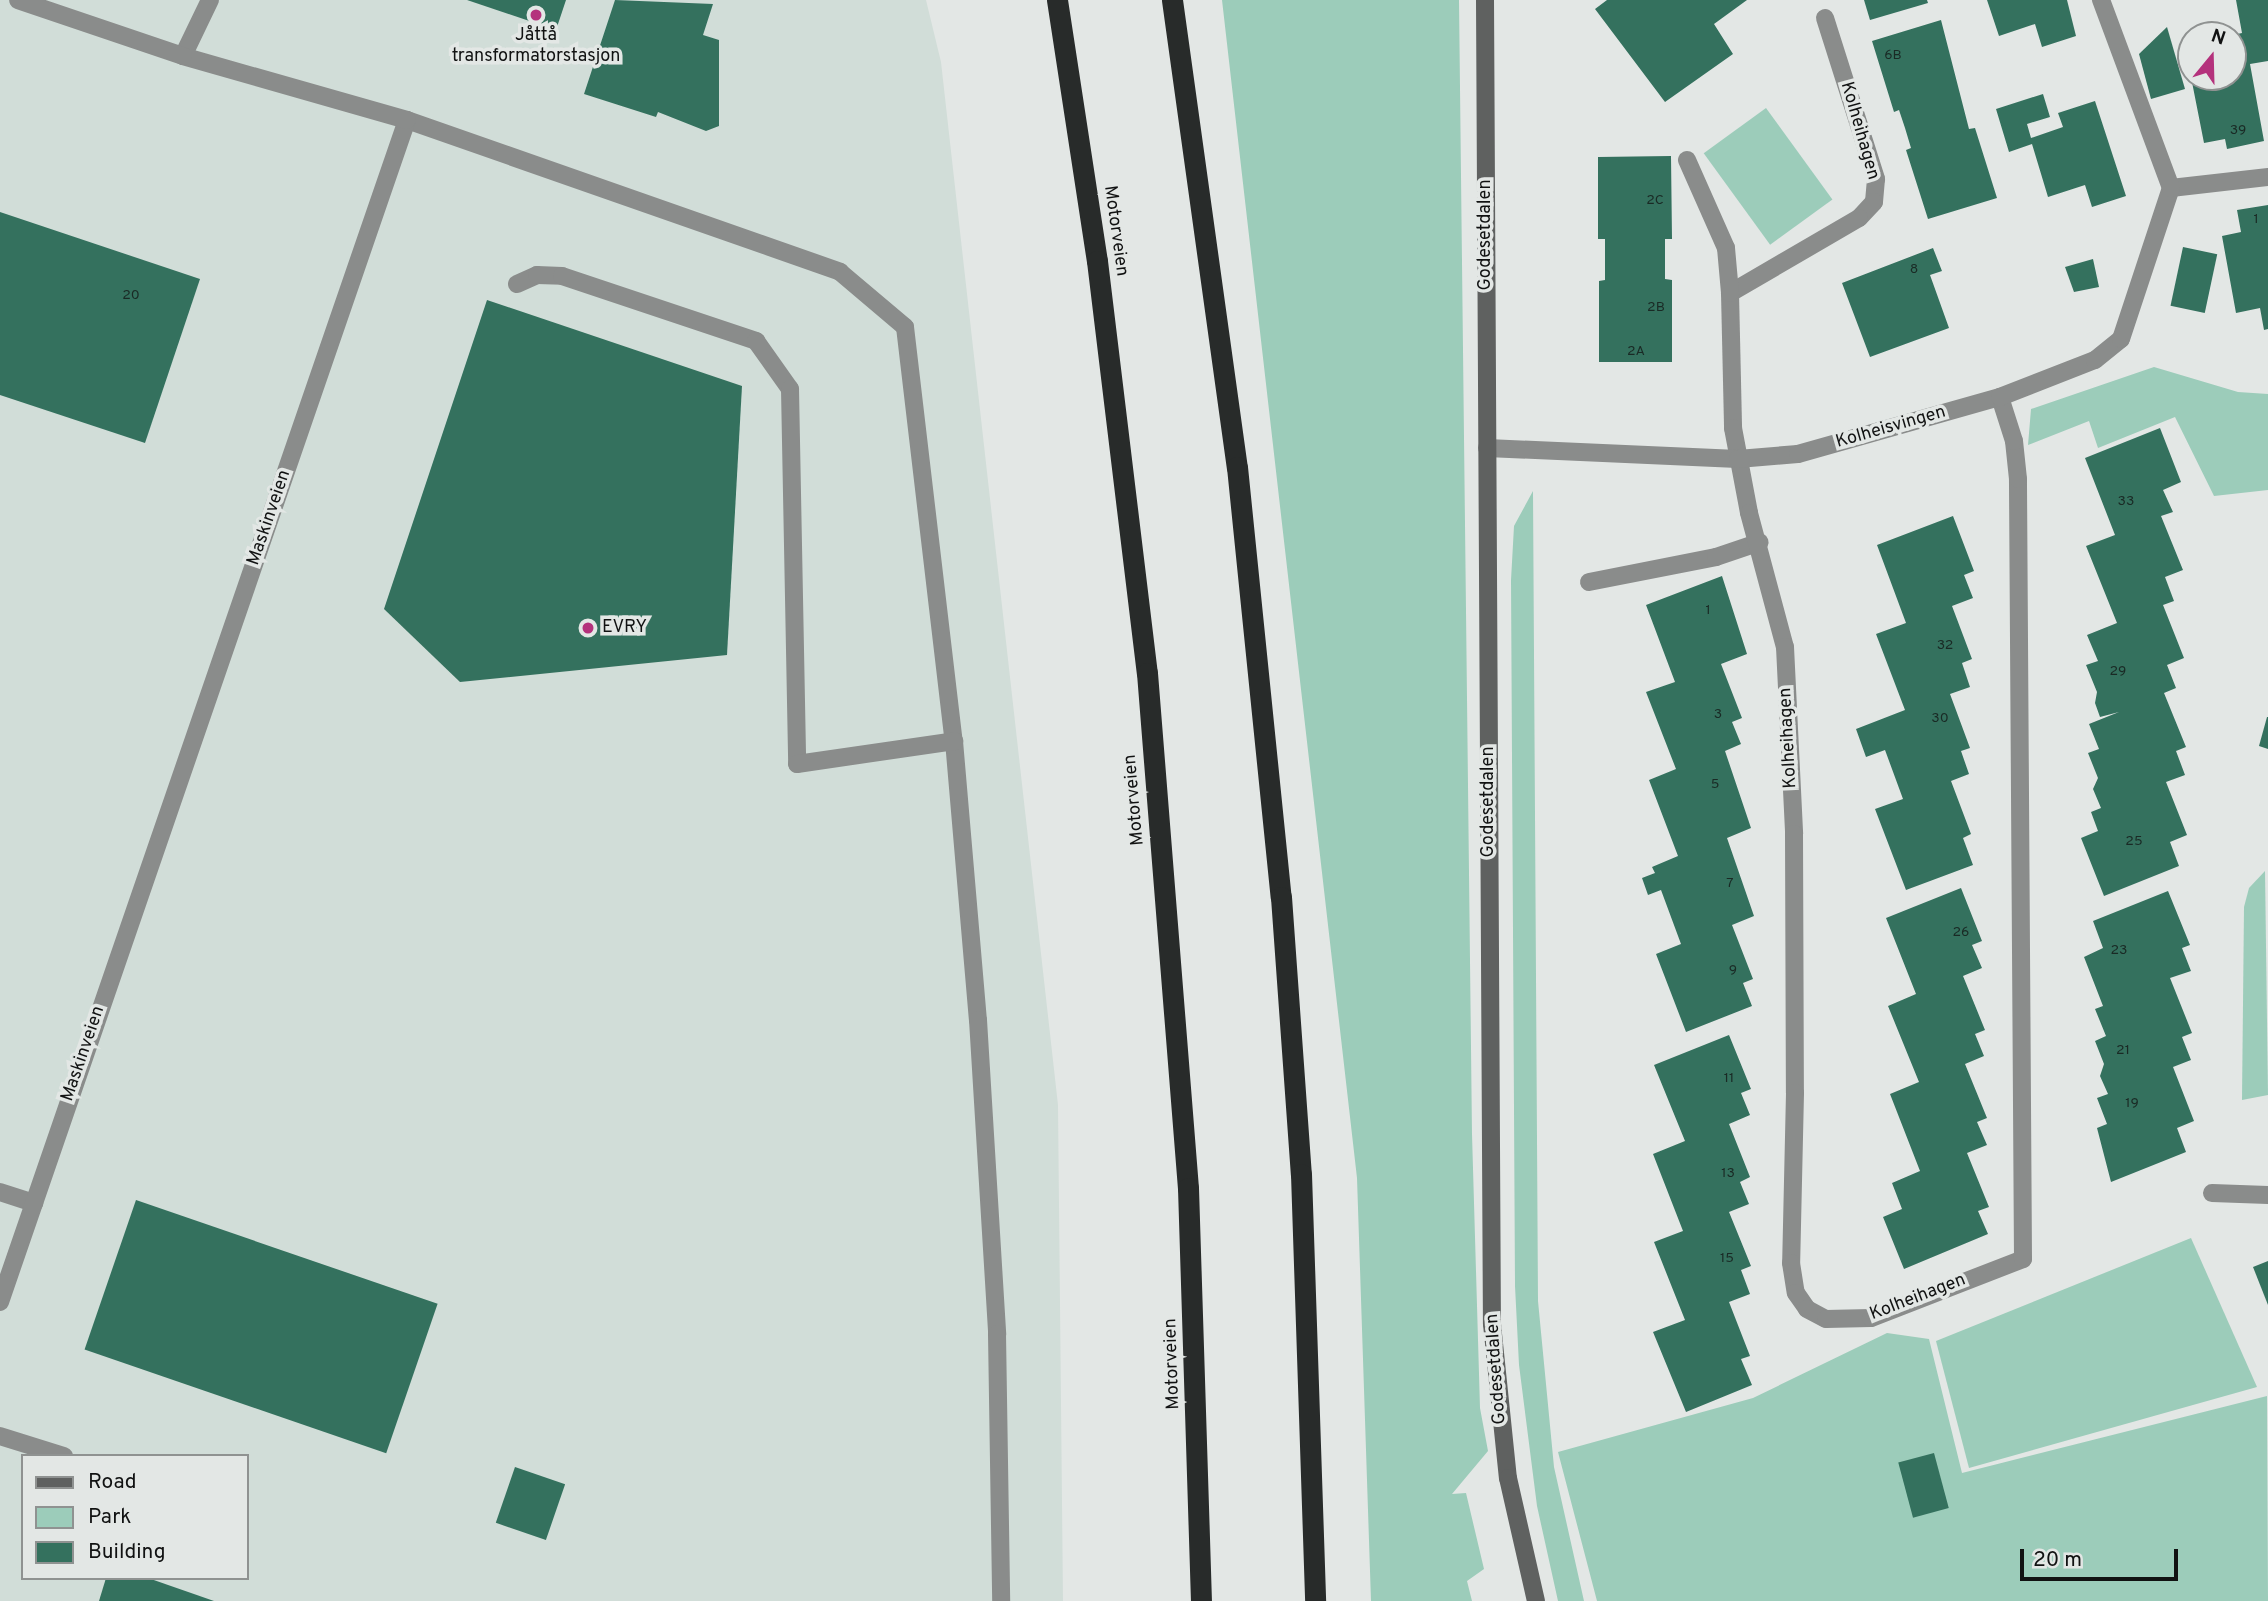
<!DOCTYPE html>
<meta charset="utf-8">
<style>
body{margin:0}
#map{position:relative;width:2268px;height:1601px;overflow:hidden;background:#e3e7e5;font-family:Overpass,sans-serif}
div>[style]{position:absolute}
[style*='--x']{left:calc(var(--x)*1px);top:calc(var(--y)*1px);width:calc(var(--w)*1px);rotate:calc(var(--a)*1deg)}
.built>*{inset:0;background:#d1ddd8}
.green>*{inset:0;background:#9cccba;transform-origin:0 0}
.building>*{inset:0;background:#34715e;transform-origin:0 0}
.service>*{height:18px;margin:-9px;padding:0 9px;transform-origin:9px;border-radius:9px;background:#8a8c8b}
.minor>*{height:18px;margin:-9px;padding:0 9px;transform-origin:9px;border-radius:9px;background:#8a8c8b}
.secondary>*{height:18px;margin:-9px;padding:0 9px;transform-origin:9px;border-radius:9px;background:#5f6160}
.motorway>*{height:21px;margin:-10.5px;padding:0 10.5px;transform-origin:10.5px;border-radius:10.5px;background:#282b2a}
.dots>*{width:19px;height:19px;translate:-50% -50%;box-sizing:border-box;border:4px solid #e3e7e5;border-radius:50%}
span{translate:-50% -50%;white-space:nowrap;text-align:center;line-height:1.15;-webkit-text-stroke:7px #e3e7e5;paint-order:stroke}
.number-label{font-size:14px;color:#1a2a25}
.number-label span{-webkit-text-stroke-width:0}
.poi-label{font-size:18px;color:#111212}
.left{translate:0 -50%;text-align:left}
.street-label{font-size:18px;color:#111212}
.legend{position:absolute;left:21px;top:1454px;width:228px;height:126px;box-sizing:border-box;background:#e3e7e5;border:2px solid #8f9291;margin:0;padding:9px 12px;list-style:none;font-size:21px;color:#111212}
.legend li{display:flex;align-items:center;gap:14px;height:35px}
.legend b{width:35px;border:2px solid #8f9291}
.north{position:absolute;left:2177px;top:21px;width:70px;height:70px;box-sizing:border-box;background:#e3e7e5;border:2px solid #8f9291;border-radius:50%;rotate:19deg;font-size:19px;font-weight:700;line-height:28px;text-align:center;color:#111212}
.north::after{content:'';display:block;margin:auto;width:24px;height:32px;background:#b4327c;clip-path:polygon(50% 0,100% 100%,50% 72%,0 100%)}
.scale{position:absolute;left:2020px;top:1549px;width:158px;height:32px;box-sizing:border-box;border:4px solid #111212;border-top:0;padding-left:9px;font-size:21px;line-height:24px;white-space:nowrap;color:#111212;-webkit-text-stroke:5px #e3e7e5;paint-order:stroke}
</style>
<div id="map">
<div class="built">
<i style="clip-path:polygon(evenodd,0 0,926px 0,941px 62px,1058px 1105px,1063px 1601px,0 1601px,0 0,23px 1456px,247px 1456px,247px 1578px,23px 1578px,23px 1456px)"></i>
</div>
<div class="green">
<i style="clip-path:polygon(1222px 0,1459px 0,1472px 1134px,1480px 1408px,1488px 1451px,1452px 1494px,1466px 1493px,1484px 1569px,1467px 1581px,1472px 1601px,1371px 1601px,1357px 1178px)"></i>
<i style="left:1766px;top:108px;width:113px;height:77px;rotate:54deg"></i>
<i style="clip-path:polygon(2154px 367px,2238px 392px,2268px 394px,2268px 490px,2214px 496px,2175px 417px,2098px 448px,2089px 421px,2028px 445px,2031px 409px)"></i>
<i style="clip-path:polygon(1533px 491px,1538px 1301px,1554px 1467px,1584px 1601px,1558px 1601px,1537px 1506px,1519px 1365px,1515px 1286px,1511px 580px,1514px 526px)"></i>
<i style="clip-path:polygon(2265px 871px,2268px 1095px,2242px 1100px,2244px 907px,2249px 888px)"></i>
<i style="clip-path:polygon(2191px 1238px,2257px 1387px,1969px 1468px,1936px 1341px)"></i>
<i style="clip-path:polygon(1887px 1333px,1929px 1339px,1962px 1473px,2267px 1396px,2268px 1601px,1597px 1601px,1558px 1452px,1753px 1398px)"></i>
</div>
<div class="building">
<i style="clip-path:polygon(467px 0,566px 0,556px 30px)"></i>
<i style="clip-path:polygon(615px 0,713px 4px,703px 35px,719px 40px,719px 126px,706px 131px,658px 112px,656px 117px,584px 94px)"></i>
<i style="clip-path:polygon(1607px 0,1747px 0,1714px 24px,1733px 54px,1665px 102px,1595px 9px)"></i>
<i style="clip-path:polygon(1864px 0,1927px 0,1928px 3px,1870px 20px)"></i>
<i style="clip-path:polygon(1987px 0,2067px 0,2076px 36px,2042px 47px,2035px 24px,1999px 36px)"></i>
<i style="clip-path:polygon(2236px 0,2268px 0,2268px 61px,2250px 64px,2264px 141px,2227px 149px,2225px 139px,2204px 143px,2191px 77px,2233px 77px,2233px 35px,2242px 33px)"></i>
<i style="clip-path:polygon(1941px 20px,1969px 129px,1975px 128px,1997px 198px,1928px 219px,1906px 150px,1911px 148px,1905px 128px,1899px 110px,1894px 112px,1872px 41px)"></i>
<i style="clip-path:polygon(2167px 27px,2185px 89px,2151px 99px,2139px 54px)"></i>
<i style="clip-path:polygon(2043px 94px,2050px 117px,2027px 124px,2031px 138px,2063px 127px,2058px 113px,2095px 101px,2126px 196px,2092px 207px,2085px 185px,2048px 197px,2032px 144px,2009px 152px,1996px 109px)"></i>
<i style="clip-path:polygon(1671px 156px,1672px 239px,1665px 239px,1665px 279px,1672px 280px,1672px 362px,1599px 362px,1599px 281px,1605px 280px,1605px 239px,1598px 239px,1598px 157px)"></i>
<i style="clip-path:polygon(2268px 205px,2268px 329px,2264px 330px,2260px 308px,2236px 313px,2222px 236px,2241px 232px,2237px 210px)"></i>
<i style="clip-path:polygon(0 212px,200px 279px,145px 443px,0 395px)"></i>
<i style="left:2183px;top:247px;width:35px;height:60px;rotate:12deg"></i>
<i style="clip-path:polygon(1933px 248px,1942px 271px,1930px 275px,1949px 328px,1870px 357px,1842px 283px)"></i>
<i style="clip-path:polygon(2093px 259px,2099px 287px,2074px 292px,2065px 267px)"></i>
<i style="clip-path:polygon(487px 300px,742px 386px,727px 655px,460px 682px,384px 609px)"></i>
<i style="clip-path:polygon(2160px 428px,2181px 482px,2163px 490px,2173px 512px,2161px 516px,2183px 570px,2165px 577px,2174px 601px,2163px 605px,2184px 658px,2167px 665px,2176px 688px,2164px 693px,2186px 747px,2176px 751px,2185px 775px,2166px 782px,2187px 835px,2170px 842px,2179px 866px,2104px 896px,2081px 838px,2098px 831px,2091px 812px,2101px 808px,2093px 789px,2098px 778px,2088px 753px,2099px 749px,2089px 724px,2119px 712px,2100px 717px,2095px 703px,2097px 692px,2086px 665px,2098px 661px,2087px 635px,2117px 623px,2086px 546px,2115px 535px,2085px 458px)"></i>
<i style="clip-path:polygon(1953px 516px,1974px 571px,1964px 575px,1973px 598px,1952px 606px,1972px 659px,1962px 663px,1970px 687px,1950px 694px,1970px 748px,1961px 751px,1969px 774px,1951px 781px,1971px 834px,1963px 838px,1973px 865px,1906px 890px,1875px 809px,1903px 799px,1885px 750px,1866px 757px,1856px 729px,1905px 710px,1876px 634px,1906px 623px,1877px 545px)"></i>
<i style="clip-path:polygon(1722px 576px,1747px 654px,1721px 664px,1742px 718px,1732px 722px,1741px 744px,1725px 751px,1751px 828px,1727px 838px,1754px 916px,1732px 925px,1753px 979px,1743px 983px,1752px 1006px,1686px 1032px,1656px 954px,1681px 944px,1661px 890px,1648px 895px,1642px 878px,1655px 873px,1652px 867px,1678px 856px,1649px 780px,1676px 769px,1646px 692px,1675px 682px,1646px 605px)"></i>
<i style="clip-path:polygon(2267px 717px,2268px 717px,2268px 749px,2259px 746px)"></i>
<i style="clip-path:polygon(1961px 888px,1982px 941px,1972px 945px,1982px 968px,1963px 976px,1985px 1030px,1975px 1034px,1984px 1056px,1965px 1064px,1987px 1118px,1977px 1122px,1987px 1145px,1967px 1153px,1989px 1207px,1978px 1211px,1988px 1234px,1904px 1269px,1883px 1217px,1902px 1209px,1892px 1183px,1920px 1171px,1890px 1094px,1919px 1082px,1888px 1006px,1916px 994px,1886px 918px)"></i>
<i style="clip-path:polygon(2168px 891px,2190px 945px,2182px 948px,2191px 971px,2170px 978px,2192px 1033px,2182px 1037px,2191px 1060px,2173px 1067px,2194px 1121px,2177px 1128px,2186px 1152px,2111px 1182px,2097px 1128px,2107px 1124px,2097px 1098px,2108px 1094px,2100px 1076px,2104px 1064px,2095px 1041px,2106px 1036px,2095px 1009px,2103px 1006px,2084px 957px,2103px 948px,2093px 921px)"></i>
<i style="clip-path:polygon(1729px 1035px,1751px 1089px,1741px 1093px,1750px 1115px,1729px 1124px,1750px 1177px,1740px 1182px,1749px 1204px,1729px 1212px,1751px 1266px,1741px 1270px,1750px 1294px,1729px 1302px,1750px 1356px,1741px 1359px,1752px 1385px,1686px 1412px,1653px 1332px,1685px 1320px,1654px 1242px,1683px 1231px,1653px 1154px,1685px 1141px,1654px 1065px)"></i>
<i style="left:136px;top:1200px;width:319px;height:158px;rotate:19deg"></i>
<i style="clip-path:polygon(2268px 1261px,2268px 1305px,2253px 1267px)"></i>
<i style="left:1934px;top:1453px;width:57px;height:37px;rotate:75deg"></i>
<i style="left:515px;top:1467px;width:53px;height:59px;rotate:19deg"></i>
<i style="clip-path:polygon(106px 1578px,148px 1578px,214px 1601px,99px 1601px)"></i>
</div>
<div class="service">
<i style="--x:183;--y:56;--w:62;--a:-64.3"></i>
<i style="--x:407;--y:120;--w:459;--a:19.3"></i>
<i style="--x:840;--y:272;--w:85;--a:40.2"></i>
<i style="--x:905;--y:327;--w:417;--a:83.3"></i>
<i style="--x:954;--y:741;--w:280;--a:85.1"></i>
<i style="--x:978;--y:1020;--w:315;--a:86.5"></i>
<i style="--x:997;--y:1334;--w:267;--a:89.1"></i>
<i style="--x:517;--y:284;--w:22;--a:-24"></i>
<i style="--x:537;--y:275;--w:25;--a:2"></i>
<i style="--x:562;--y:276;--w:205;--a:18.5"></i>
<i style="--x:756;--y:341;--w:59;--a:54.7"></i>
<i style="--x:790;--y:389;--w:375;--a:88.9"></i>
<i style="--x:797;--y:764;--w:159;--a:-8.3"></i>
<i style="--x:1589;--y:582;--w:129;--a:-11.1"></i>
<i style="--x:1716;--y:557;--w:46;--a:-18.8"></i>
<i style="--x:0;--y:1192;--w:36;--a:18"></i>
<i style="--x:0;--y:1436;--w:67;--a:17.4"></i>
</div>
<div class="minor">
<i style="--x:1825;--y:18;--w:169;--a:72.4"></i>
<i style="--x:1876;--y:179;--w:23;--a:95"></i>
<i style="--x:1874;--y:202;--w:22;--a:133"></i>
<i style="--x:1859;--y:218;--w:149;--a:149.8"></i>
<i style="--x:1730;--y:293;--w:135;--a:88.7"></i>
<i style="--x:1733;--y:428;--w:86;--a:79.3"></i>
<i style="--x:1749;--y:513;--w:139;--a:75"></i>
<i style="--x:1785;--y:647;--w:187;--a:87.2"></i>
<i style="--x:1794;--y:834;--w:259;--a:89.8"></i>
<i style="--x:1795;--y:1093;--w:170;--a:91.3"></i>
<i style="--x:1791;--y:1263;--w:30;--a:81"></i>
<i style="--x:1796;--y:1293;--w:19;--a:55"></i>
<i style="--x:1807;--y:1309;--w:21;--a:28"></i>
<i style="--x:1826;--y:1319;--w:45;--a:-1.3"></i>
<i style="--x:1871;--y:1318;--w:163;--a:-21.2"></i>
<i style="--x:2023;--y:1259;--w:780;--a:-90.37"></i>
<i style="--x:2018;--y:479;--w:38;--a:-96"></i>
<i style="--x:2014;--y:441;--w:46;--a:-107.7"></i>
<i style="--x:1687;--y:160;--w:96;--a:66.1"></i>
<i style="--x:1726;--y:248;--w:45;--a:84.9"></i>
<i style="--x:2171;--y:188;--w:98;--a:-6.5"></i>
<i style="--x:1487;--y:448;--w:251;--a:2.5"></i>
<i style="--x:1738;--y:459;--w:60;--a:-4.8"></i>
<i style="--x:1798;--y:454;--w:210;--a:-15.8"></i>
<i style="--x:2000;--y:397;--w:102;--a:-21.3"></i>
<i style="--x:2095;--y:360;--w:33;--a:-39"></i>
<i style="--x:2121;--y:339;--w:159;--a:-71.7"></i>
<i style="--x:2171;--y:188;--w:201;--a:-110.4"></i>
<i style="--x:2212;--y:1193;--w:56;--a:2"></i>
<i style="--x:0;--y:1302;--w:1250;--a:-71"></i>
<i style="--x:407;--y:120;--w:233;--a:-164.1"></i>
<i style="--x:183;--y:56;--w:174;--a:-161.3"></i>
</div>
<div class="secondary">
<i style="--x:1485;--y:0;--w:1324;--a:89.7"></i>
<i style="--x:1492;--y:1324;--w:155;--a:84.1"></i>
<i style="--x:1508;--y:1478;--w:126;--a:77.2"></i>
</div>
<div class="motorway">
<i style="--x:1057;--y:0;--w:264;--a:81.3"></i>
<i style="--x:1097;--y:261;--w:415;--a:83.1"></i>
<i style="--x:1147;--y:673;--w:517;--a:85.45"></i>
<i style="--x:1188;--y:1188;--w:413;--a:88.2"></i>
<i style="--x:1172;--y:0;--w:472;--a:82.1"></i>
<i style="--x:1237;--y:467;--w:432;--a:84.2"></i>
<i style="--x:1281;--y:897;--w:278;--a:85.9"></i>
<i style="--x:1301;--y:1174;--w:427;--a:88.1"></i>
</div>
<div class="dots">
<i style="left:536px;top:15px;background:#b4327c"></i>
<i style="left:588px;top:628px;background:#b4327c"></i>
</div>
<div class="number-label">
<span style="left:1893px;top:56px">6B</span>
<span style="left:2238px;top:131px">39</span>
<span style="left:1655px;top:201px">2C</span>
<span style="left:2256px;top:220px">1</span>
<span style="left:1914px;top:270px">8</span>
<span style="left:131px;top:296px">20</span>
<span style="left:1656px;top:308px">2B</span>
<span style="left:1636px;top:352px">2A</span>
<span style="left:2126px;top:502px">33</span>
<span style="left:1708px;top:611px">1</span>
<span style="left:1945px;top:646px">32</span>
<span style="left:2118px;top:672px">29</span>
<span style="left:1718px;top:715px">3</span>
<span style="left:1940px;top:719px">30</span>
<span style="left:1715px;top:785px">5</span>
<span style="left:2134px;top:842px">25</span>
<span style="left:1730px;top:884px">7</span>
<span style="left:1961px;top:933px">26</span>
<span style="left:2119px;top:951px">23</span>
<span style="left:1733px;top:971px">9</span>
<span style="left:2123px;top:1051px">21</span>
<span style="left:1729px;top:1079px">11</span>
<span style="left:2132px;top:1104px">19</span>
<span style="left:1728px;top:1174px">13</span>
<span style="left:1727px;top:1259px">15</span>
</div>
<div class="poi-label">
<span style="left:536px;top:47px">Jåttå<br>transformatorstasjon</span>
<span class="left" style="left:602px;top:628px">EVRY</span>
</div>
<div class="street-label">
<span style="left:1859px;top:131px;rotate:74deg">Kolheihagen</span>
<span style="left:1115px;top:231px;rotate:82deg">Motorveien</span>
<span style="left:1486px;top:235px;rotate:-90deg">Godesetdalen</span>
<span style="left:1891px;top:428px;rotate:-16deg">Kolheisvingen</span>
<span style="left:270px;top:518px;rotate:-71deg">Maskinveien</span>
<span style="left:1789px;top:738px;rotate:-93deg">Kolheihagen</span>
<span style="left:1135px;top:800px;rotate:-95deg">Motorveien</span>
<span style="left:1489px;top:802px;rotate:-90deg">Godesetdalen</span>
<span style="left:84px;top:1054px;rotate:-71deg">Maskinveien</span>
<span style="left:1918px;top:1298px;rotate:-21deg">Kolheihagen</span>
<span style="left:1173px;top:1364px;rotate:-92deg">Motorveien</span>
<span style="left:1497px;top:1369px;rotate:-94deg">Godesetdalen</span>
</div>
<ul class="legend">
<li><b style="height:9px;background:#5f6160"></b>Road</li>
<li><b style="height:19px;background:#9cccba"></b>Park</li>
<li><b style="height:19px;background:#34715e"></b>Building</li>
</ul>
<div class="north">N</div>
<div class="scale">20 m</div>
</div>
